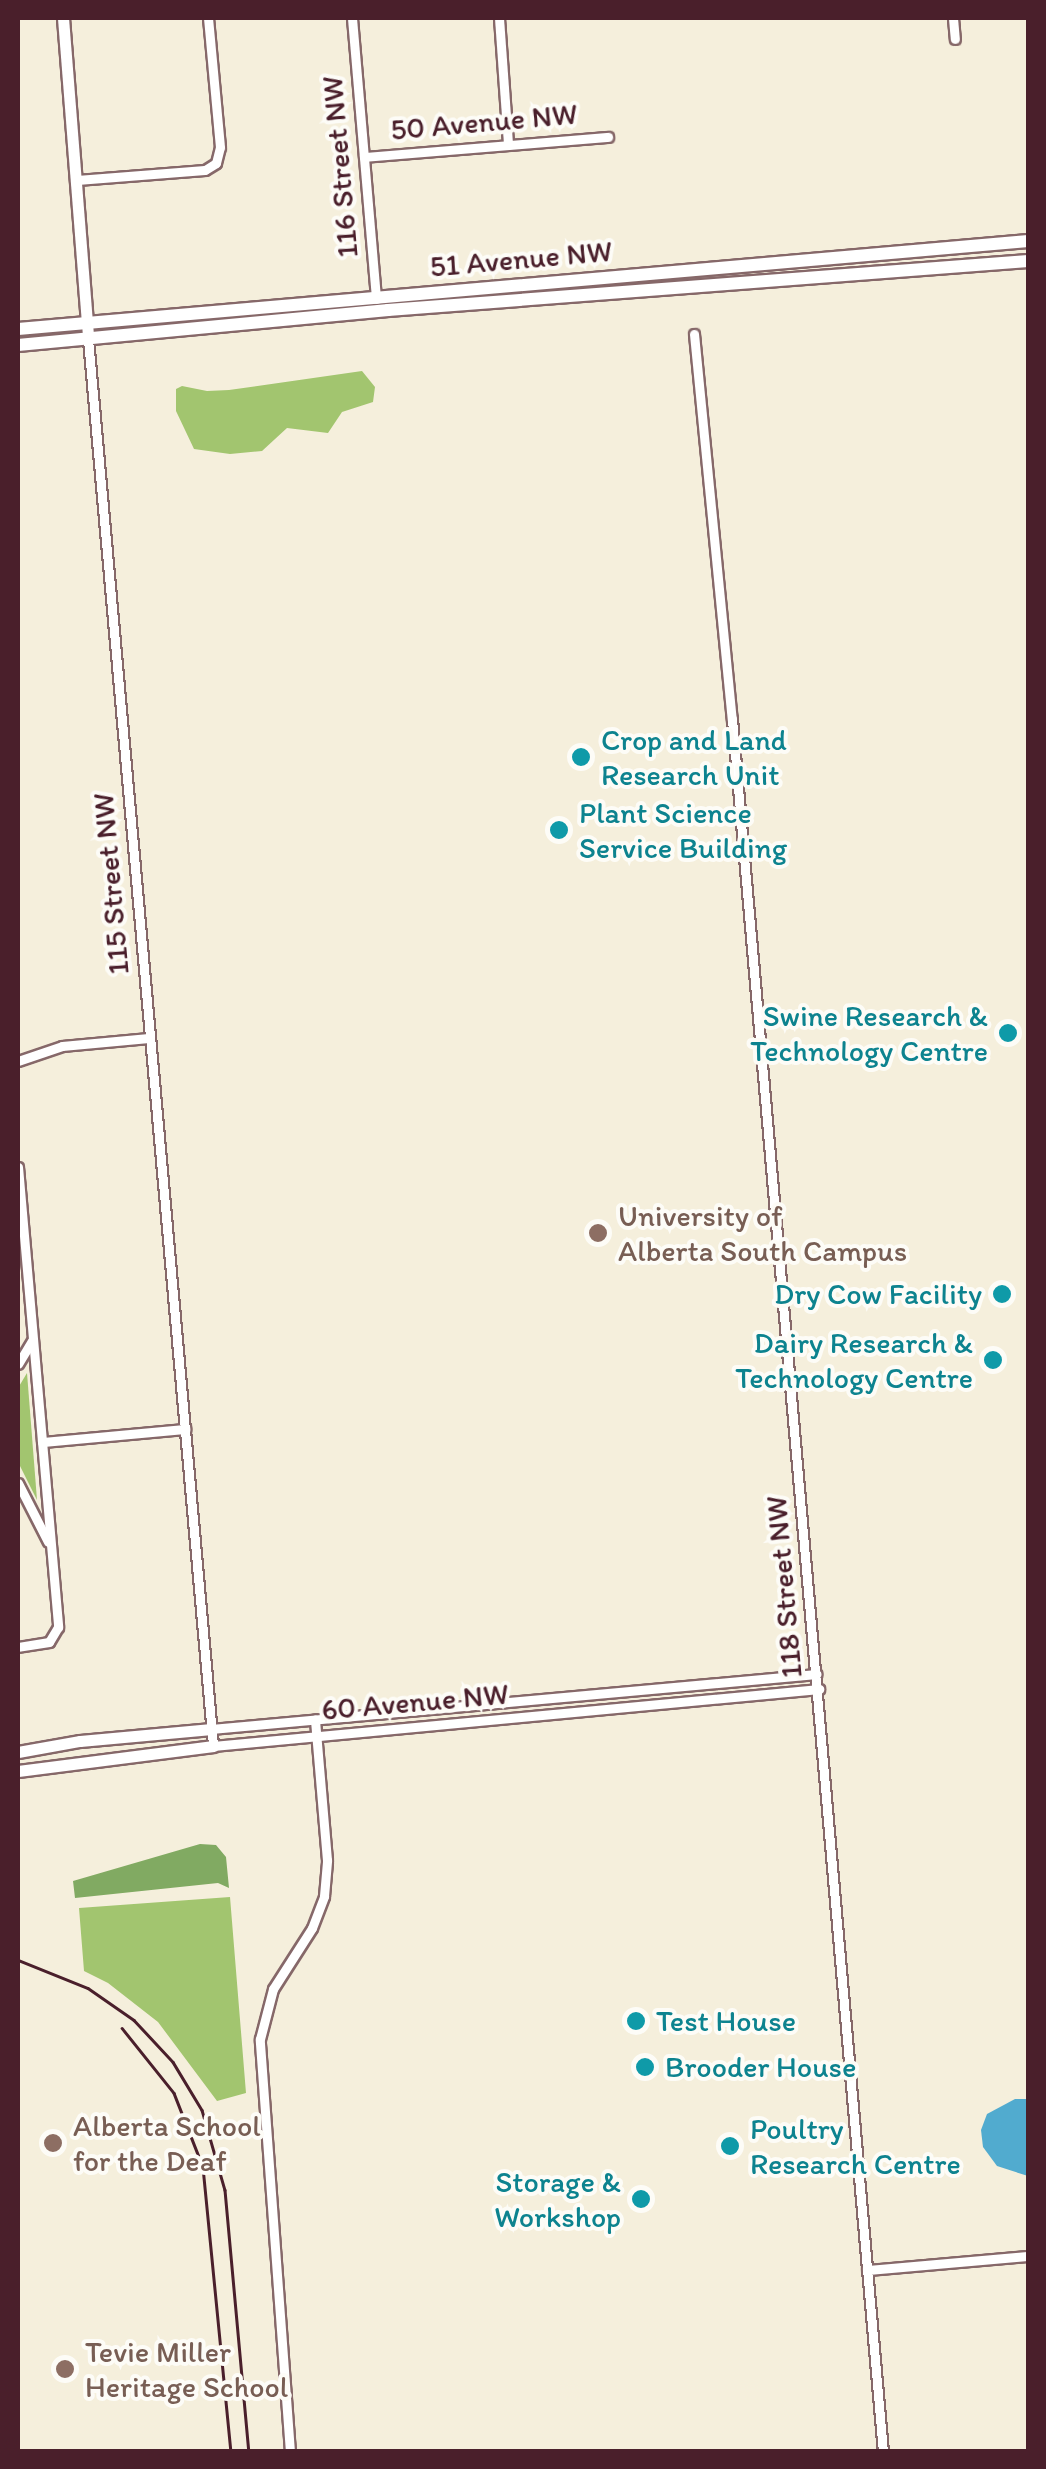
<!DOCTYPE html>
<style>
body{margin:0}
#map{position:relative;width:1046px;height:2469px;overflow:hidden;background:#f5efdc;font-family:Itim,sans-serif}
div>[style]{position:absolute}
[style*='--x']{left:calc(var(--x)*1px);top:calc(var(--y)*1px);width:calc(var(--w)*1px);rotate:calc(var(--a)*1deg)}
.green>*{inset:0;background:#a2c56f}
.forest>*{inset:0;background:#81aa62}
.water>*{inset:0;background:#51abcf}
.roads{filter:drop-shadow(2px 0 #866869) drop-shadow(-2px 0 #866869) drop-shadow(0 2px #866869) drop-shadow(0 -2px #866869)}
.minor>*{height:9px;margin:-4.5px;padding:0 4.5px;transform-origin:4.5px;border-radius:4.5px;background:#fff}
.tertiary>*{height:11px;margin:-5.5px;padding:0 5.5px;transform-origin:5.5px;border-radius:5.5px;background:#fff}
.secondary>*{height:12px;margin:-6px;padding:0 6px;transform-origin:6px;border-radius:6px;background:#fff}
.tram>*{height:2.5px;margin:-1.25px;padding:0 1.25px;transform-origin:1.25px;border-radius:1.25px;background:#4a1f2b}
.dots>*{width:28px;height:28px;translate:-50% -50%;box-sizing:border-box;border:5px solid #fdfcf7;border-radius:50%}
span{translate:-50% -50%;white-space:nowrap;text-align:center;line-height:1.15;-webkit-text-stroke:8px #fdfcf7;paint-order:stroke}
.street-label{font-size:30px;color:#4a1f2b}
.culture-label{font-size:30px;color:#0d838f}
.left{translate:0 -50%;text-align:left}
.right{translate:-100% -50%;text-align:right}
.education-label{font-size:30px;color:#785e54}
.frame{position:absolute;inset:0;border:20px solid #4a1f2b;pointer-events:none}
</style>
<div id="map">
<div class="green">
<i style="clip-path:polygon(362px 371px,375px 387px,373px 402px,342px 412px,328px 433px,287px 428px,262px 451px,230px 454px,194px 449px,176px 411px,176px 389px,182px 386px,207px 391px,229px 390px)"></i>
<i style="clip-path:polygon(27px 1373px,37px 1500px,18px 1462px,18px 1388px)"></i>
<i style="clip-path:polygon(230px 1897px,246px 2093px,217px 2101px,158px 2022px,108px 1983px,84px 1971px,79px 1908px)"></i>
</div>
<div class="forest">
<i style="clip-path:polygon(200px 1844px,216px 1845px,226px 1857px,229px 1888px,218px 1883px,75px 1898px,73px 1881px)"></i>
</div>
<div class="water">
<i style="clip-path:polygon(1015px 2099px,1028px 2099px,1028px 2176px,997px 2166px,983px 2147px,981px 2130px,987px 2114px)"></i>
</div>
<div class="roads">
<div class="minor">
<i style="--x:352;--y:18;--w:282;--a:85.1"></i>
<i style="--x:499;--y:18;--w:127;--a:85.9"></i>
<i style="--x:953;--y:18;--w:21;--a:85"></i>
<i style="--x:364;--y:157;--w:245;--a:-4.7"></i>
<i style="--x:77;--y:180;--w:128;--a:-4.5"></i>
<i style="--x:205;--y:170;--w:13;--a:-32"></i>
<i style="--x:216;--y:163;--w:16;--a:-76"></i>
<i style="--x:220;--y:147;--w:130;--a:-95.3"></i>
<i style="--x:694;--y:334;--w:387;--a:84.4"></i>
<i style="--x:732;--y:719;--w:1740;--a:85.02"></i>
<i style="--x:88;--y:339;--w:1413;--a:84.92"></i>
<i style="--x:213;--y:1746;--w:609;--a:-5.37"></i>
<i style="--x:18;--y:1061;--w:46;--a:-18.8"></i>
<i style="--x:62;--y:1046;--w:87;--a:-5.3"></i>
<i style="--x:18;--y:1167;--w:462;--a:85"></i>
<i style="--x:58;--y:1627;--w:17;--a:121"></i>
<i style="--x:49;--y:1642;--w:31;--a:171"></i>
<i style="--x:18;--y:1364;--w:27;--a:-59"></i>
<i style="--x:42;--y:1442;--w:144;--a:-5.2"></i>
<i style="--x:18;--y:1483;--w:66;--a:63"></i>
<i style="--x:211;--y:1729;--w:608;--a:-5.19"></i>
<i style="--x:867;--y:2270;--w:162;--a:-5"></i>
<i style="--x:290;--y:2452;--w:414;--a:-94.2"></i>
<i style="--x:260;--y:2039;--w:52;--a:-75.4"></i>
<i style="--x:273;--y:1989;--w:72;--a:-57.4"></i>
<i style="--x:312;--y:1928;--w:34;--a:-69"></i>
<i style="--x:324;--y:1896;--w:36;--a:-85"></i>
<i style="--x:327;--y:1860;--w:141;--a:-94.9"></i>
</div>
<div class="tertiary">
<i style="--x:63;--y:18;--w:322;--a:85.5"></i>
<i style="--x:18;--y:1752;--w:63;--a:-10.1"></i>
<i style="--x:80;--y:1741;--w:132;--a:-5.2"></i>
<i style="--x:18;--y:1771;--w:197;--a:-7.3"></i>
</div>
<div class="secondary">
<i style="--x:18;--y:329;--w:1014;--a:-4.98"></i>
<i style="--x:18;--y:345;--w:372;--a:-5.4"></i>
<i style="--x:388;--y:310;--w:642;--a:-4.38"></i>
</div>
</div>
<div class="tram">
<i style="--x:18;--y:1960;--w:75;--a:21.8"></i>
<i style="--x:88;--y:1988;--w:56;--a:34.8"></i>
<i style="--x:134;--y:2020;--w:57;--a:47.1"></i>
<i style="--x:173;--y:2062;--w:56;--a:58.9"></i>
<i style="--x:202;--y:2110;--w:83;--a:74"></i>
<i style="--x:225;--y:2190;--w:263;--a:84.8"></i>
<i style="--x:122;--y:2028;--w:83;--a:51.3"></i>
<i style="--x:174;--y:2093;--w:79;--a:68.6"></i>
<i style="--x:203;--y:2167;--w:286;--a:84.4"></i>
</div>
<div class="dots">
<i style="left:581px;top:757px;background:#0f9aa8"></i>
<i style="left:559px;top:830px;background:#0f9aa8"></i>
<i style="left:1008px;top:1033px;background:#0f9aa8"></i>
<i style="left:598px;top:1233px;background:#8d6e63"></i>
<i style="left:1002px;top:1294px;background:#0f9aa8"></i>
<i style="left:993px;top:1360px;background:#0f9aa8"></i>
<i style="left:636px;top:2021px;background:#0f9aa8"></i>
<i style="left:645px;top:2067px;background:#0f9aa8"></i>
<i style="left:53px;top:2143px;background:#8d6e63"></i>
<i style="left:730px;top:2146px;background:#0f9aa8"></i>
<i style="left:641px;top:2199px;background:#0f9aa8"></i>
<i style="left:65px;top:2369px;background:#8d6e63"></i>
</div>
<div class="street-label">
<span style="left:484px;top:122px;rotate:-5deg">50 Avenue NW</span>
<span style="left:340px;top:167px;rotate:-95deg">116 Street NW</span>
<span style="left:521px;top:259px;rotate:-5deg">51 Avenue NW</span>
<span style="left:111px;top:884px;rotate:-95deg">115 Street NW</span>
<span style="left:784px;top:1587px;rotate:-95deg">118 Street NW</span>
<span style="left:415px;top:1702px;rotate:-5deg">60 Avenue NW</span>
</div>
<div class="culture-label">
<span class="left" style="left:601px;top:757px">Crop and Land<br>Research Unit</span>
<span class="left" style="left:579px;top:830px">Plant Science<br>Service Building</span>
<span class="right" style="left:988px;top:1033px">Swine Research &amp;<br>Technology Centre</span>
<span class="right" style="left:982px;top:1294px">Dry Cow Facility</span>
<span class="right" style="left:973px;top:1360px">Dairy Research &amp;<br>Technology Centre</span>
<span class="left" style="left:656px;top:2021px">Test House</span>
<span class="left" style="left:665px;top:2067px">Brooder House</span>
<span class="left" style="left:750px;top:2146px">Poultry<br>Research Centre</span>
<span class="right" style="left:621px;top:2199px">Storage &amp;<br>Workshop</span>
</div>
<div class="education-label">
<span class="left" style="left:618px;top:1233px">University of<br>Alberta South Campus</span>
<span class="left" style="left:73px;top:2143px">Alberta School<br>for the Deaf</span>
<span class="left" style="left:85px;top:2369px">Tevie Miller<br>Heritage School</span>
</div>
<div class="frame"></div>
</div>
